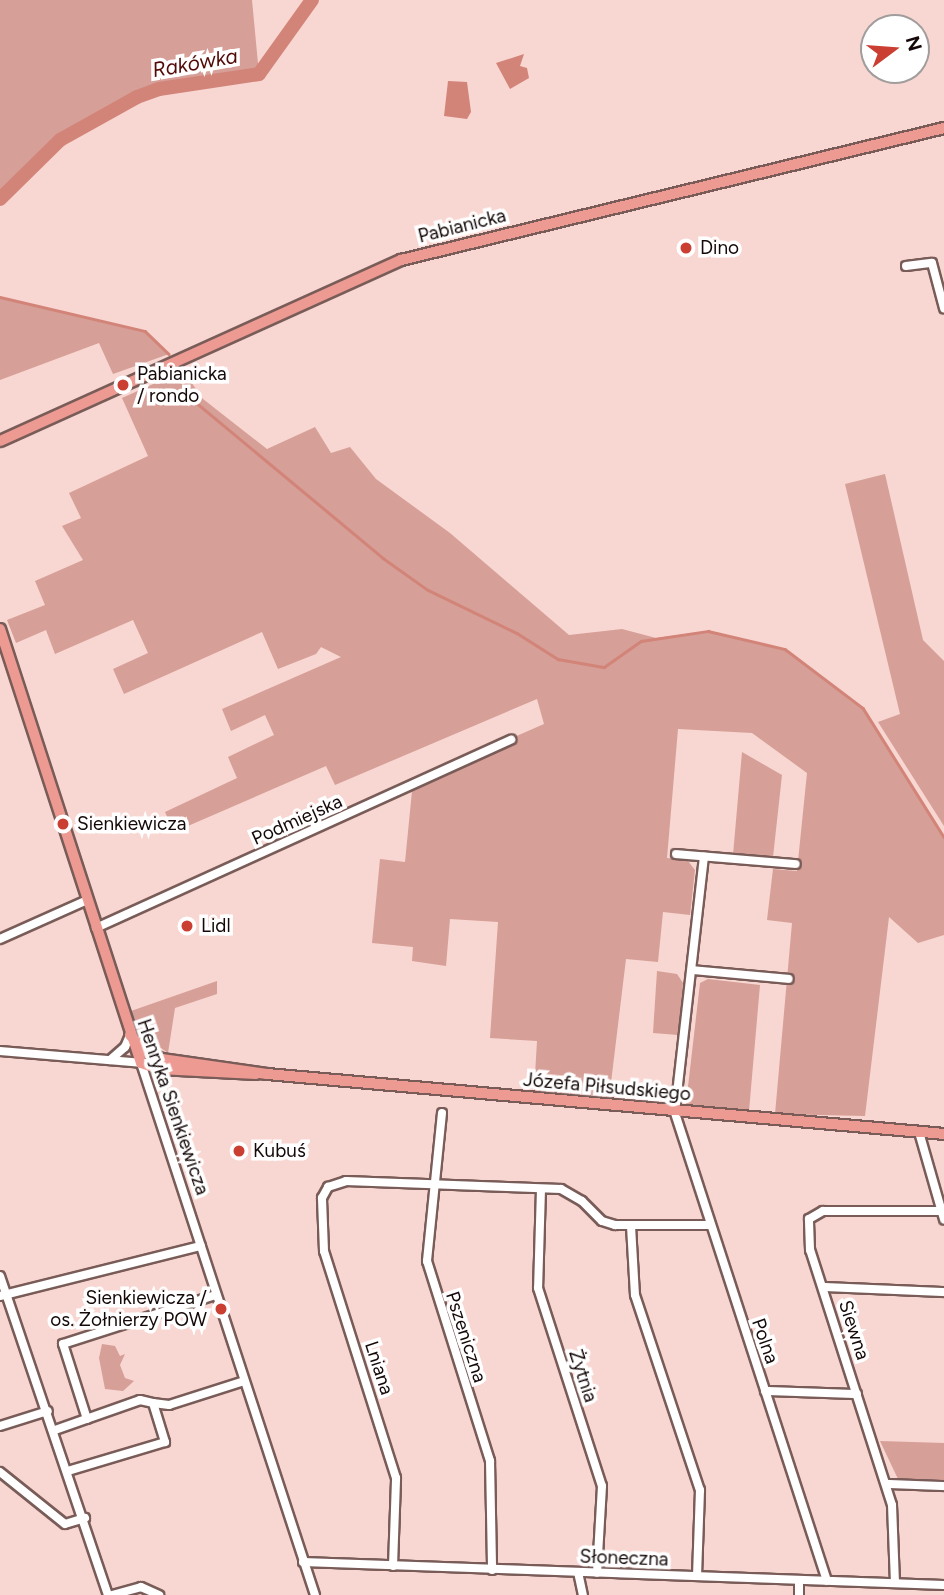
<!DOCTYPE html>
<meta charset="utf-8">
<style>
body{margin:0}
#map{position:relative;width:944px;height:1595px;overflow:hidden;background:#f8d6d1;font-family:Figtree,sans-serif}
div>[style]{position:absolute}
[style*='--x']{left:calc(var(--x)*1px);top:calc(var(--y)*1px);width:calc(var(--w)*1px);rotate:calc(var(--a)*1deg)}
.green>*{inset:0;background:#d69f97}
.water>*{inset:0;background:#d38479}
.stream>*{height:2.5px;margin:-1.25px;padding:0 1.25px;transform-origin:1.25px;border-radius:1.25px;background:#d38479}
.river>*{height:14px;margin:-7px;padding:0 7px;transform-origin:7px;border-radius:7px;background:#d38479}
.roads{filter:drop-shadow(2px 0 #795c58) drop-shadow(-2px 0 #795c58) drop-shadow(0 2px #795c58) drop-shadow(0 -2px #795c58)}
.minor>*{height:8px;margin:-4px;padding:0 4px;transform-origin:4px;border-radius:4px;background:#fff}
.major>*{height:10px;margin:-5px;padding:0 5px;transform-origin:5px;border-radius:5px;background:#ed9a92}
.dots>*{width:19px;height:19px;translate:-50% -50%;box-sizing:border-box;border:4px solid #fff;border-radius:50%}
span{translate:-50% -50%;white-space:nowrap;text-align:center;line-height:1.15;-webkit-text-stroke:7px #fff;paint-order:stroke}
.street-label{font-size:19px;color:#140908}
.poi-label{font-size:19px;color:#140908}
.left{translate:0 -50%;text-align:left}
.right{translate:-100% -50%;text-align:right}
.water-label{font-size:21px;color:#520a07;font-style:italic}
.north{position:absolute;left:860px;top:14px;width:70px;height:70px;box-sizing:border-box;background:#fff;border:2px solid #a19d9c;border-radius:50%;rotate:74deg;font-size:19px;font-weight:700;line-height:28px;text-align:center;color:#140908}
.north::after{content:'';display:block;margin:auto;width:24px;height:32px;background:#cb3e32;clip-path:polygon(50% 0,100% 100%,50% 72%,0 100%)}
</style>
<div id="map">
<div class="green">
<i style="clip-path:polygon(0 0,252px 0,259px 74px,159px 89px,137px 97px,60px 140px,0 199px)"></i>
<i style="clip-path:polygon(0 297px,145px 331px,169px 354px,113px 374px,99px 343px,0 380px)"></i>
<i style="clip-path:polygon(180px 372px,184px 372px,203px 399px,267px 449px,315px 427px,331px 453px,350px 447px,376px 479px,450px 533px,569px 635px,622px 629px,656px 638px,708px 631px,785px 649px,863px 708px,944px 838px,944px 935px,918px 943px,889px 917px,865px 1116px,775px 1114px,792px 923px,767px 920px,773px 869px,797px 871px,807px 773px,752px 733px,678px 729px,667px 858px,688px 861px,695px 870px,690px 915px,663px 912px,658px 962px,626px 959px,609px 1099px,534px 1092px,537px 1041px,490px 1038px,498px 922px,450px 919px,446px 966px,412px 961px,413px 947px,372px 943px,380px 859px,405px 862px,413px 781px,544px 724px,537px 699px,335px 785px,326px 766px,174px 832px,165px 812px,237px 778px,228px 757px,274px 735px,265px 715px,231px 731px,222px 709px,341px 657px,321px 647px,316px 654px,278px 669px,262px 632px,124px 694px,113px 669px,148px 653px,133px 620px,55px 654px,46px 630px,16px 643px,7px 620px,45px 605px,35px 581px,83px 560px,62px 526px,81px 518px,69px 493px,148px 456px,122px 398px)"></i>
<i style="clip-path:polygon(885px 474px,923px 640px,944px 661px,944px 826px,878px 722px,900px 714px,845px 484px)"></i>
<i style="clip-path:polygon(742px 752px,782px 775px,773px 857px,733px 855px)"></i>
<i style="clip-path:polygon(657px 971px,677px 974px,683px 983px,678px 1035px,653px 1033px)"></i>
<i style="clip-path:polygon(708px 979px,760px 985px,749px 1111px,686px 1104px,700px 983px)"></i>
<i style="clip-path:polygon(217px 981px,217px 994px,175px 1008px,168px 1053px,137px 1031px,131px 1011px)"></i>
<i style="clip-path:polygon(102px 1344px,115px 1346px,120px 1356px,125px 1354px,120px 1365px,125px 1378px,134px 1381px,123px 1391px,105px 1389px,99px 1358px)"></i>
<i style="clip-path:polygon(880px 1441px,944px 1443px,944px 1480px,898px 1479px)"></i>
</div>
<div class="water">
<i style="clip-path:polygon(524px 54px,520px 66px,527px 68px,529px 78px,510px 89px,496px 63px)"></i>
<i style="clip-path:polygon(448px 81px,467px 82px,471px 112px,467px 119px,444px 116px)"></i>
</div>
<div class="stream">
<i style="--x:309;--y:0;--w:5;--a:79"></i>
<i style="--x:0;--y:297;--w:149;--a:13.2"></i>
<i style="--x:145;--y:331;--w:33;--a:44"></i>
<i style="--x:180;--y:372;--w:31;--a:65"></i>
<i style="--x:193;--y:400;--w:247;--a:39.7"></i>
<i style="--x:383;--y:558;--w:55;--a:35.4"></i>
<i style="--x:428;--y:590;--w:99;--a:25.8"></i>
<i style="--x:517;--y:633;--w:49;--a:32.4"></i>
<i style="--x:558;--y:659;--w:47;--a:9.9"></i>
<i style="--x:604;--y:667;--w:45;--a:-35.1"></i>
<i style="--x:641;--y:641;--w:68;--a:-8.5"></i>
<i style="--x:708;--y:631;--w:79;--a:13.2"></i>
<i style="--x:785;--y:649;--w:98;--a:37.1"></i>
<i style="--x:863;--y:708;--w:152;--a:57.9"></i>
</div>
<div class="river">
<i style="--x:0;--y:199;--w:84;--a:-44.5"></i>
<i style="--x:60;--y:140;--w:88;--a:-29.2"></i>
<i style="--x:137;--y:97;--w:23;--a:-20"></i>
<i style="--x:159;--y:89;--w:101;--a:-8.5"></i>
<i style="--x:259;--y:74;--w:91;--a:-54.4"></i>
</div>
<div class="roads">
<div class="minor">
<i style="--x:906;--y:266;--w:26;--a:-7"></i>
<i style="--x:932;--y:263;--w:47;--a:75.1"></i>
<i style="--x:676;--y:854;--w:120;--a:4.8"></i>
<i style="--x:96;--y:928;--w:456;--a:-24.4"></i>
<i style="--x:0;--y:939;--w:95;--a:-24.1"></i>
<i style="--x:692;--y:970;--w:97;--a:5.3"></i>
<i style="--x:0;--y:1051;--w:144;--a:4.8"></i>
<i style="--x:110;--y:1060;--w:20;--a:-41"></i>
<i style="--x:125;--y:1047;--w:13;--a:-67"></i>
<i style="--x:141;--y:1063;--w:560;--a:71.89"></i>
<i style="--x:674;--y:1110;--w:495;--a:72"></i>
<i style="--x:675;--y:1111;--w:256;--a:-83.5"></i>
<i style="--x:442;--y:1113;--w:149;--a:95.8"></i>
<i style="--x:427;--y:1261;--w:210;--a:72.5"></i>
<i style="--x:490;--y:1461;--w:109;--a:88.9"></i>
<i style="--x:919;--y:1132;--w:91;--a:74"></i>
<i style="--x:541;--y:1189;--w:99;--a:91.7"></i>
<i style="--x:538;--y:1288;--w:208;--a:72.1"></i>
<i style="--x:602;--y:1486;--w:87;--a:93.3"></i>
<i style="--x:631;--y:1226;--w:69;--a:86.7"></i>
<i style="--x:635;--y:1295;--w:206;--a:71.6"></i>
<i style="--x:700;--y:1490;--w:86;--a:92"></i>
<i style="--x:0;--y:1276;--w:337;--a:71.3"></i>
<i style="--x:823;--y:1287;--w:121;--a:2.4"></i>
<i style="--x:0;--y:1296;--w:207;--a:-14"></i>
<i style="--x:765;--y:1391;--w:92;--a:1.9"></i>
<i style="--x:153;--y:1403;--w:16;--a:7"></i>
<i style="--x:169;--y:1405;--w:79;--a:-17.7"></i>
<i style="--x:87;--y:1419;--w:79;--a:-107.7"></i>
<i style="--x:63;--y:1344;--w:161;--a:-17.8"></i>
<i style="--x:0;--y:1426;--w:50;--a:-17.4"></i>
<i style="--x:55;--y:1430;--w:90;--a:-19.4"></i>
<i style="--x:140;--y:1400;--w:13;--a:13"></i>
<i style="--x:153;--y:1403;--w:41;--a:72.9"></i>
<i style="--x:165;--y:1442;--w:101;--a:163.4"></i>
<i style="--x:0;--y:1472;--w:83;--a:38.7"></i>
<i style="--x:65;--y:1524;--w:21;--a:-17"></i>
<i style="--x:887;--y:1484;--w:57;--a:2"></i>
<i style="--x:303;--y:1562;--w:641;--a:2.05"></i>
<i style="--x:393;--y:1566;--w:88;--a:-88"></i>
<i style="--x:396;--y:1478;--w:238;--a:-107.6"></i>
<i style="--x:324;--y:1251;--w:53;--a:-92.2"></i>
<i style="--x:322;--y:1198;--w:13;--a:-61"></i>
<i style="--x:328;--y:1187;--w:19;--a:-18"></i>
<i style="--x:346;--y:1181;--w:215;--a:2.1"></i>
<i style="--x:561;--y:1189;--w:24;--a:30"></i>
<i style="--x:582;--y:1201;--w:28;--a:45"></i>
<i style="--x:602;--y:1221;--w:14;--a:17"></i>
<i style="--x:615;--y:1225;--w:94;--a:0"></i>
<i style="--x:578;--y:1572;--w:24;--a:78"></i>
<i style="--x:895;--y:1583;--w:78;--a:-92.2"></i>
<i style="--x:892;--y:1505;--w:268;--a:-107.8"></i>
<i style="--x:810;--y:1250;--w:31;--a:-92"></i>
<i style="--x:809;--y:1219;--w:16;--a:-30"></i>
<i style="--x:823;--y:1211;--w:119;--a:0"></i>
<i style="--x:112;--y:1595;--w:30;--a:-15"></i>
<i style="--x:141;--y:1587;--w:20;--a:24"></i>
<i style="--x:799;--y:1595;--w:15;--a:-90"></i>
</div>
<div class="major">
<i style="--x:0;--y:441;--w:440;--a:-24.3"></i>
<i style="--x:401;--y:260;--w:559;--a:-13.66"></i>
<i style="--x:0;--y:629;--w:456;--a:72"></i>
<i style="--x:141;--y:1063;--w:19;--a:18"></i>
<i style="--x:159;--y:1069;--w:97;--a:3"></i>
<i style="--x:130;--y:1035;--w:25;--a:47"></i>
<i style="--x:147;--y:1053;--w:16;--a:22"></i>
<i style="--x:162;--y:1059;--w:106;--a:8.1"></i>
<i style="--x:267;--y:1074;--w:680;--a:5.06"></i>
</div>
</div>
<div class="dots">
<i style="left:686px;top:248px;background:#cb3e32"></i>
<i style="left:123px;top:385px;background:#cb3e32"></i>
<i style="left:63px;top:824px;background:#cb3e32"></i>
<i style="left:187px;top:926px;background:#cb3e32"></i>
<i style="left:239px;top:1151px;background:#cb3e32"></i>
<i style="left:221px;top:1309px;background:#cb3e32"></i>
</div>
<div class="street-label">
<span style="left:462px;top:226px;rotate:-14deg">Pabianicka</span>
<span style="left:297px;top:820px;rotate:-24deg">Podmiejska</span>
<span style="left:607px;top:1087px;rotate:5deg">Józefa Piłsudskiego</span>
<span style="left:173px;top:1107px;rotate:71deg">Henryka Sienkiewicza</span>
<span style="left:854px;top:1330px;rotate:72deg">Siewna</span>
<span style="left:466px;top:1337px;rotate:72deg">Pszeniczna</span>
<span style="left:765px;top:1341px;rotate:71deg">Polna</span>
<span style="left:379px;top:1368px;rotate:72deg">Lniana</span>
<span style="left:583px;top:1376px;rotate:72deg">Żytnia</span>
<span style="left:624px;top:1558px;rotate:2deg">Słoneczna</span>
</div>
<div class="poi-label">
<span class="left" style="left:700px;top:248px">Dino</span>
<span class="left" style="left:137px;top:385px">Pabianicka<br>/ rondo</span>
<span class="left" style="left:77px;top:824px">Sienkiewicza</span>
<span class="left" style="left:201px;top:926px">Lidl</span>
<span class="left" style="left:253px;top:1151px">Kubuś</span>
<span class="right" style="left:207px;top:1309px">Sienkiewicza /<br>os. Żołnierzy POW</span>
</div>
<div class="water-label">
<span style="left:195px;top:63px;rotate:-10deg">Rakówka</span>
</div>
<div class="north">N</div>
</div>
